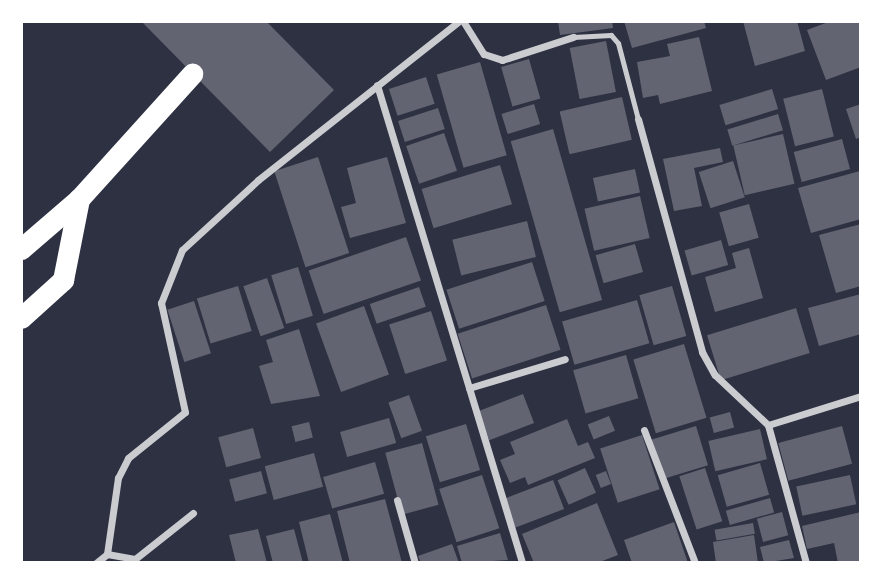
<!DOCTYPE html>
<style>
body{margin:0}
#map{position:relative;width:882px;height:584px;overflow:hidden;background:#2d3142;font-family:Manrope,sans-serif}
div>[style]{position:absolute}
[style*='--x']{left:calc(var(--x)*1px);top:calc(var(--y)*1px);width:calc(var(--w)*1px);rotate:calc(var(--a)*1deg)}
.building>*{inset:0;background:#626471;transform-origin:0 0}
.service>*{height:5px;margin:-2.5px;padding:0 2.5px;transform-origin:2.5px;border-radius:2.5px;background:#caccd0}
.minor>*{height:7px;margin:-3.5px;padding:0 3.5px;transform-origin:3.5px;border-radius:3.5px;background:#caccd0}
.motorway>*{height:21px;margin:-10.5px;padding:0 10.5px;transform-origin:10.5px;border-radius:10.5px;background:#fff}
span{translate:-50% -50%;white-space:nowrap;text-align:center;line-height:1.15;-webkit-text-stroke:5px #fff;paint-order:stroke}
.frame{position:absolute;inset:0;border:23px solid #fff;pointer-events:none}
</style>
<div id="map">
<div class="building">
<i style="clip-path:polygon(141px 21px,266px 21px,334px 90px,270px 152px)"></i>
<i style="clip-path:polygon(558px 21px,612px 21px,613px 28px,560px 35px)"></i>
<i style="clip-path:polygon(624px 21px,704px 21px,706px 28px,632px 48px)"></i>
<i style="clip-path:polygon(743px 21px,797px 21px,805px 51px,755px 66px)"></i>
<i style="clip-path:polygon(831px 21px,861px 21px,861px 67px,826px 80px,807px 30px)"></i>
<i style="clip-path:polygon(699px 37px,712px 91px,660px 104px,658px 95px,643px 98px,637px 62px,670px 56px,667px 44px)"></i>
<i style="left:606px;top:41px;width:52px;height:37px;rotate:79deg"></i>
<i style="left:529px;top:59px;width:41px;height:29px;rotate:74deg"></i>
<i style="left:480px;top:62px;width:97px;height:45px;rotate:74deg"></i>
<i style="left:426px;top:77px;width:28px;height:39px;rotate:72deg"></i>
<i style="left:772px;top:89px;width:21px;height:55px;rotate:73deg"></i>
<i style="left:822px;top:89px;width:49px;height:40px;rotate:76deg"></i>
<i style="left:622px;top:97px;width:44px;height:64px;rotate:77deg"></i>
<i style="left:534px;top:104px;width:21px;height:34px;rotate:73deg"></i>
<i style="clip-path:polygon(861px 104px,861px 137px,856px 139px,846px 109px)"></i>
<i style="left:438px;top:108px;width:22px;height:42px;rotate:72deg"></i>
<i style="left:778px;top:114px;width:17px;height:53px;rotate:73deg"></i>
<i style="left:553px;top:129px;width:178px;height:44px;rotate:74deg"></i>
<i style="left:444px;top:133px;width:40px;height:40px;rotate:71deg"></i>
<i style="left:783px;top:134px;width:51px;height:51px;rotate:77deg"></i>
<i style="left:842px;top:139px;width:31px;height:50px;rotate:75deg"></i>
<i style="clip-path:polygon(720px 148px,723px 162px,694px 168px,702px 206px,674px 211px,663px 159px)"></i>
<i style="left:318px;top:157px;width:101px;height:46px;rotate:72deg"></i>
<i style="clip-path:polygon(387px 157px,406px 223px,350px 238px,341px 207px,356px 203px,347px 168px)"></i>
<i style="left:733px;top:161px;width:38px;height:36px;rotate:72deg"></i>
<i style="left:500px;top:165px;width:41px;height:82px;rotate:73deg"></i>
<i style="left:635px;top:169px;width:24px;height:43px;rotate:78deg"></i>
<i style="clip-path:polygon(860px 171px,861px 219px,811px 233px,798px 188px)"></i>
<i style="left:640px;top:196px;width:43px;height:57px;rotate:77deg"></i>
<i style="left:749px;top:204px;width:35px;height:31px;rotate:74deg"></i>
<i style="left:527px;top:221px;width:37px;height:77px;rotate:76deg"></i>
<i style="clip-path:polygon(861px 224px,861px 286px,836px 293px,819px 235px)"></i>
<i style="left:406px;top:237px;width:46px;height:103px;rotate:71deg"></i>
<i style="left:721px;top:240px;width:26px;height:38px;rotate:74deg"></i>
<i style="left:635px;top:244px;width:29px;height:41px;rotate:74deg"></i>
<i style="clip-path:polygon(749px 248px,763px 298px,715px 312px,705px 277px,736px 268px,732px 253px)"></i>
<i style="left:532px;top:262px;width:41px;height:90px;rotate:72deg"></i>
<i style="left:298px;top:267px;width:51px;height:28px;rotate:73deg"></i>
<i style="left:267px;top:278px;width:53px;height:25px;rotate:71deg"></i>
<i style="left:238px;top:286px;width:47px;height:43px;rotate:73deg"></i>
<i style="left:672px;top:286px;width:52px;height:34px;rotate:74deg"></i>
<i style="left:419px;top:287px;width:21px;height:52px;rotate:71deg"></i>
<i style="clip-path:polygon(861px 294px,861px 334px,819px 346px,808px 308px)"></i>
<i style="left:637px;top:300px;width:45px;height:78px;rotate:74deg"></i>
<i style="left:194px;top:301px;width:55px;height:28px;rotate:72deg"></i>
<i style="left:546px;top:305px;width:47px;height:93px;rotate:72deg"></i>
<i style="left:364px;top:306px;width:73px;height:51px;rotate:70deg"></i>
<i style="left:796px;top:308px;width:47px;height:93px;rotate:73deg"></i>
<i style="left:431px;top:311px;width:52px;height:44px;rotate:72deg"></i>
<i style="clip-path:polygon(299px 329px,320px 396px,271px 404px,259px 366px,273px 362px,266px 340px)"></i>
<i style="left:684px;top:344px;width:77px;height:53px;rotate:73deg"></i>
<i style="left:626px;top:355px;width:45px;height:55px;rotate:74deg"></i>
<i style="left:523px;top:394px;width:31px;height:48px;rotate:69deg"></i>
<i style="left:409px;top:395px;width:38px;height:22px;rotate:70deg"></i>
<i style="left:730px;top:412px;width:16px;height:21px;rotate:75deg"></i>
<i style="left:609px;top:416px;width:16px;height:23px;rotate:68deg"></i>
<i style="left:389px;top:418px;width:26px;height:51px;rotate:74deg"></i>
<i style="clip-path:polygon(567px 419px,578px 446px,588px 442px,595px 458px,528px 485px,525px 477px,510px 483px,500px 460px,515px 454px,510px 442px)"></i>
<i style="left:309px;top:422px;width:16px;height:18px;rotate:76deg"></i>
<i style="left:466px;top:424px;width:48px;height:42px;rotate:73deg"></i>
<i style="left:696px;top:426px;width:41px;height:47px;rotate:73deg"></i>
<i style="left:842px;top:426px;width:39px;height:66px;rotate:75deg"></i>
<i style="left:253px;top:428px;width:31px;height:36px;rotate:75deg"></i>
<i style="left:760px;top:429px;width:31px;height:53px;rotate:77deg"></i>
<i style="left:642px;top:435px;width:57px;height:44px;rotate:72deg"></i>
<i style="left:422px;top:443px;width:64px;height:38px;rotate:75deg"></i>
<i style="left:314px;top:453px;width:35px;height:51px;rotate:75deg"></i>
<i style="left:375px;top:462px;width:33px;height:54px;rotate:74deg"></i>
<i style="left:760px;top:463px;width:33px;height:44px;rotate:74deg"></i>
<i style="left:585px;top:468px;width:27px;height:30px;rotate:66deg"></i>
<i style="left:705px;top:468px;width:56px;height:27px;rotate:72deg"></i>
<i style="left:261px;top:471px;width:23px;height:33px;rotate:75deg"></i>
<i style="left:606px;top:471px;width:14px;height:11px;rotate:69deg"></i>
<i style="left:482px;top:475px;width:56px;height:45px;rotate:72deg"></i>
<i style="left:850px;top:475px;width:30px;height:55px;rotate:78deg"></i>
<i style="left:553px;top:480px;width:31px;height:52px;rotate:69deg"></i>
<i style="left:770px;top:498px;width:15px;height:46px;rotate:74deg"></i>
<i style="clip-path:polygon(385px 499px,402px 563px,350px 563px,337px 511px)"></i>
<i style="clip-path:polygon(597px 503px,618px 555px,597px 563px,534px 563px,522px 534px)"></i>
<i style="left:782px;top:512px;width:24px;height:26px;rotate:75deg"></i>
<i style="clip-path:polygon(861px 512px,861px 563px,838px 563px,834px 543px,807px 549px,802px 526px)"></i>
<i style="clip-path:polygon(330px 514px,343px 563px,309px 563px,299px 522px)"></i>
<i style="clip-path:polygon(674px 522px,688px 563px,632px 563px,624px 540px)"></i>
<i style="left:753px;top:523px;width:11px;height:39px;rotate:80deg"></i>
<i style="clip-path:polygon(258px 529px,267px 563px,236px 563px,229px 535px)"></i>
<i style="clip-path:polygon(294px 529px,303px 563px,273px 563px,266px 536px)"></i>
<i style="clip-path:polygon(500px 533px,508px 560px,462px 563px,457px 546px)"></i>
<i style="clip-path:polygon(754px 535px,758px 563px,716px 563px,713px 542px)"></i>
<i style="clip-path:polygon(789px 540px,794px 558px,764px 563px,760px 547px)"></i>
<i style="clip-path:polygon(452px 544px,459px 563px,421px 563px,418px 556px)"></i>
</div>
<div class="service">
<i style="--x:573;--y:37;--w:38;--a:-3"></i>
<i style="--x:611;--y:35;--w:11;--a:49"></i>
<i style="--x:618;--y:43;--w:79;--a:75.3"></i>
</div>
<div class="minor">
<i style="--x:463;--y:21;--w:39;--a:58"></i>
<i style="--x:484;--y:54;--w:19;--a:18"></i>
<i style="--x:502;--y:60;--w:75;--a:-17.9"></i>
<i style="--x:377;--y:85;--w:500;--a:73.1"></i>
<i style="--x:638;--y:119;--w:242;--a:74.6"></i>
<i style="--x:702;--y:352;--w:26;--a:61"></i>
<i style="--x:715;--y:375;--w:73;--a:43.3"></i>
<i style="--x:768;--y:425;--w:143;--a:74.6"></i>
<i style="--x:469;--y:388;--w:100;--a:-16.8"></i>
<i style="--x:768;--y:425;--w:97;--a:-17.3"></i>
<i style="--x:644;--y:430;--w:142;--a:69"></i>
<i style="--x:397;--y:500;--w:66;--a:74.1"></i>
<i style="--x:107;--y:554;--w:28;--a:10"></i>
<i style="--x:135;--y:559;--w:74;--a:-38.4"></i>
<i style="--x:96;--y:563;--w:14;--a:-39"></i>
<i style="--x:107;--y:554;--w:77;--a:-81.8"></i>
<i style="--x:118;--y:478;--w:22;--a:-63"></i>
<i style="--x:128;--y:458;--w:73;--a:-38.9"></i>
<i style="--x:185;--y:412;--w:112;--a:-102.4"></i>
<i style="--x:161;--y:303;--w:57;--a:-68.4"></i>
<i style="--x:182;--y:250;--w:103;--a:-42.6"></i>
<i style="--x:258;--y:180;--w:256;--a:-38.3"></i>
</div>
<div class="motorway">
<i style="--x:21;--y:249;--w:77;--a:-40.8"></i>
<i style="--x:79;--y:199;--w:169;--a:-47.9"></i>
<i style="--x:21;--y:318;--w:57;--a:-42.1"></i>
<i style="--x:63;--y:280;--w:83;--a:-78.8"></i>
</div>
<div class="frame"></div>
</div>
